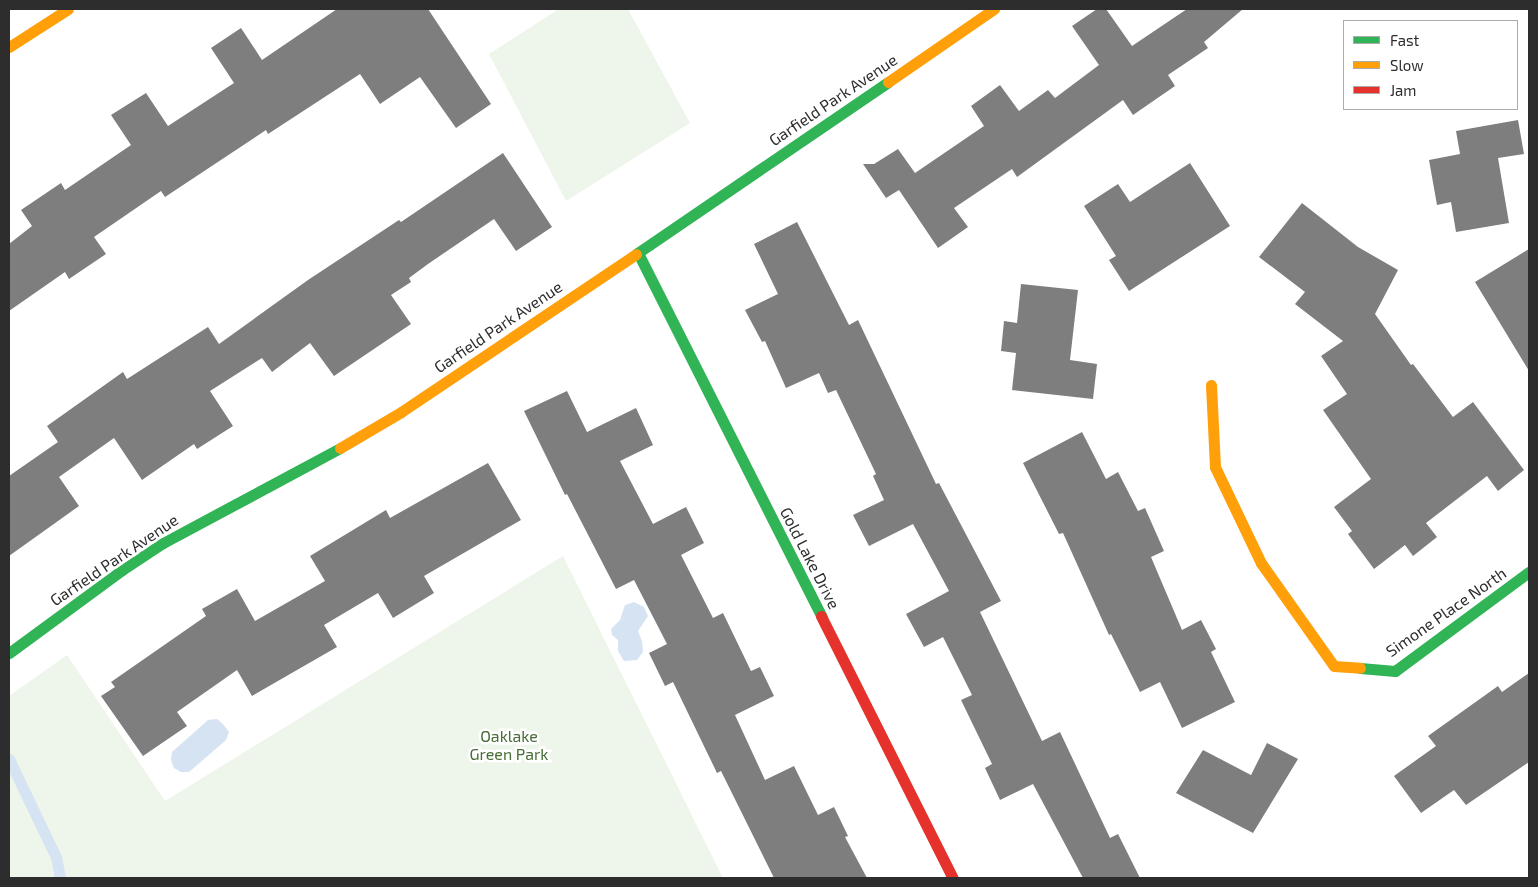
<!DOCTYPE html>
<style>
body{margin:0}
#map{position:relative;width:1538px;height:887px;overflow:hidden;background:#fff;font-family:"Exo 2",sans-serif}
div>[style]{position:absolute}
[style*='--x']{left:calc(var(--x)*1px);top:calc(var(--y)*1px);width:calc(var(--w)*1px);rotate:calc(var(--a)*1deg)}
.green>*{inset:0;background:#eef5ea}
.water>*{inset:0;background:#d5e3f3}
.stream>*{height:11px;margin:-5.5px;padding:0 5.5px;transform-origin:5.5px;border-radius:5.5px;background:#d5e3f3}
.building>*{inset:0;background:#7e7e7e}
.fast>*{height:11px;margin:-5.5px;padding:0 5.5px;transform-origin:5.5px;border-radius:5.5px;background:#30b455}
.slow>*{height:11px;margin:-5.5px;padding:0 5.5px;transform-origin:5.5px;border-radius:5.5px;background:#ff9f0a}
.jam>*{height:11px;margin:-5.5px;padding:0 5.5px;transform-origin:5.5px;border-radius:5.5px;background:#e5322d}
span{translate:-50% -50%;white-space:nowrap;text-align:center;line-height:1.15;-webkit-text-stroke:5px #fff;paint-order:stroke}
.street-label{font-size:16px;color:#2d2d2d}
.park-label{font-size:16px;color:#486d36}
.frame{position:absolute;inset:0;border:10px solid #2d2d2d;pointer-events:none}
.legend{position:absolute;left:1343px;top:20px;width:175px;height:90px;box-sizing:border-box;background:#fff;border:1px solid #ababab;margin:0;padding:6px 9px;list-style:none;font-size:15px;color:#2d2d2d}
.legend li{display:flex;align-items:center;gap:10px;height:25px}
.legend b{width:25px;border:1px solid #ababab}
</style>
<div id="map">
<div class="green">
<i style="clip-path:polygon(559px 9px,628px 9px,690px 123px,566px 201px,489px 54px)"></i>
<i style="clip-path:polygon(563px 556px,723px 878px,9px 878px,9px 696px,67px 655px,165px 801px)"></i>
</div>
<div class="water">
<i style="clip-path:polygon(634px 602px,644px 607px,648px 616px,638px 631px,642px 641px,643px 652px,637px 660px,624px 661px,618px 651px,618px 640px,612px 635px,611px 629px,620px 620px,625px 605px)"></i>
<i style="clip-path:polygon(217px 719px,223px 724px,229px 732px,226px 740px,189px 772px,181px 772px,174px 768px,171px 760px,172px 752px,208px 720px)"></i>
</div>
<div class="stream">
<i style="--x:9;--y:759;--w:109;--a:64.4"></i>
<i style="--x:56;--y:857;--w:21;--a:79"></i>
</div>
<div class="building">
<i style="clip-path:polygon(337px 9px,428px 9px,491px 104px,456px 128px,420px 77px,380px 104px,360px 74px,268px 134px,266px 130px,165px 197px,161px 191px,94px 237px,106px 254px,69px 279px,65px 272px,9px 311px,9px 244px,32px 226px,21px 210px,61px 183px,65px 190px,131px 145px,111px 115px,146px 93px,168px 126px,234px 83px,211px 48px,241px 28px,262px 60px)"></i>
<i style="clip-path:polygon(1097px 9px,1106px 9px,1132px 46px,1187px 9px,1243px 9px,1204px 42px,1208px 48px,1168px 75px,1175px 86px,1133px 115px,1123px 100px,1017px 177px,1012px 169px,954px 208px,968px 227px,938px 248px,899px 190px,886px 198px,863px 164px,874px 164px,898px 149px,915px 173px,984px 126px,971px 106px,1000px 85px,1019px 111px,1048px 90px,1055px 98px,1099px 65px,1072px 26px)"></i>
<i style="clip-path:polygon(1518px 120px,1524px 154px,1498px 158px,1509px 223px,1456px 232px,1451px 202px,1437px 205px,1429px 160px,1460px 154px,1456px 131px)"></i>
<i style="clip-path:polygon(503px 153px,552px 227px,516px 251px,494px 219px,428px 264px,409px 278px,411px 282px,391px 295px,411px 324px,334px 376px,310px 343px,272px 372px,262px 358px,210px 391px,233px 426px,197px 449px,194px 444px,142px 480px,114px 438px,59px 477px,79px 506px,9px 556px,9px 476px,58px 442px,47px 426px,123px 372px,127px 379px,208px 327px,219px 344px,308px 280px,399px 220px,401px 222px)"></i>
<i style="clip-path:polygon(1190px 163px,1230px 226px,1129px 291px,1109px 260px,1116px 256px,1084px 206px,1118px 184px,1130px 202px)"></i>
<i style="clip-path:polygon(1302px 203px,1358px 247px,1398px 270px,1375px 314px,1411px 365px,1413px 364px,1453px 417px,1473px 402px,1524px 470px,1498px 491px,1487px 476px,1426px 523px,1437px 537px,1413px 556px,1405px 545px,1374px 569px,1348px 534px,1352px 531px,1334px 507px,1371px 479px,1323px 410px,1347px 394px,1321px 356px,1343px 341px,1295px 304px,1305px 292px,1259px 257px)"></i>
<i style="clip-path:polygon(797px 222px,849px 325px,858px 320px,936px 484px,939px 483px,1001px 601px,980px 612px,1042px 741px,1060px 732px,1110px 838px,1118px 834px,1140px 878px,1083px 878px,1033px 784px,1000px 800px,985px 768px,992px 764px,961px 700px,972px 695px,943px 637px,924px 647px,906px 614px,949px 591px,913px 524px,869px 546px,853px 515px,884px 500px,873px 476px,876px 474px,836px 390px,828px 393px,819px 373px,786px 388px,765px 341px,762px 342px,745px 310px,778px 294px,754px 244px)"></i>
<i style="clip-path:polygon(1529px 249px,1529px 371px,1475px 282px)"></i>
<i style="clip-path:polygon(1021px 284px,1078px 290px,1070px 360px,1097px 364px,1093px 399px,1012px 390px,1016px 353px,1001px 351px,1004px 321px,1017px 323px)"></i>
<i style="clip-path:polygon(567px 391px,587px 432px,636px 408px,653px 445px,620px 461px,653px 524px,686px 507px,704px 543px,681px 555px,713px 618px,723px 613px,751px 671px,760px 667px,774px 696px,735px 715px,765px 780px,794px 766px,818px 815px,834px 807px,848px 836px,845px 837px,867px 878px,774px 878px,721px 771px,717px 773px,673px 682px,665px 686px,649px 653px,667px 644px,634px 580px,616px 589px,567px 494px,565px 495px,524px 411px)"></i>
<i style="clip-path:polygon(1082px 432px,1106px 479px,1118px 472px,1138px 511px,1145px 508px,1164px 551px,1151px 557px,1182px 630px,1201px 620px,1216px 649px,1211px 652px,1235px 702px,1182px 728px,1160px 682px,1140px 692px,1111px 634px,1109px 635px,1063px 533px,1059px 534px,1023px 463px)"></i>
<i style="clip-path:polygon(488px 463px,521px 520px,424px 576px,434px 593px,393px 618px,378px 593px,324px 625px,337px 647px,252px 696px,237px 670px,177px 712px,187px 726px,143px 756px,101px 696px,115px 687px,111px 682px,206px 616px,202px 609px,237px 589px,255px 621px,325px 581px,310px 556px,386px 510px,390px 518px)"></i>
<i style="clip-path:polygon(1529px 673px,1529px 762px,1466px 805px,1454px 790px,1421px 813px,1394px 776px,1436px 746px,1428px 736px,1498px 686px,1502px 692px)"></i>
<i style="clip-path:polygon(1267px 743px,1298px 759px,1253px 833px,1176px 793px,1203px 750px,1251px 775px)"></i>
</div>
<div class="fast">
<i style="--x:638;--y:253;--w:407;--a:63.2"></i>
<i style="--x:636;--y:254;--w:305;--a:-34.3"></i>
<i style="--x:9;--y:653;--w:140;--a:-36.3"></i>
<i style="--x:122;--y:570;--w:49;--a:-33.4"></i>
<i style="--x:163;--y:543;--w:201;--a:-28.2"></i>
<i style="--x:1360;--y:668;--w:35;--a:5"></i>
<i style="--x:1395;--y:671;--w:167;--a:-36.5"></i>
</div>
<div class="slow">
<i style="--x:9;--y:47;--w:70;--a:-32.8"></i>
<i style="--x:888;--y:82;--w:129;--a:-34.6"></i>
<i style="--x:1211;--y:385;--w:82;--a:87.2"></i>
<i style="--x:1215;--y:467;--w:106;--a:64.4"></i>
<i style="--x:1261;--y:563;--w:126;--a:54.7"></i>
<i style="--x:1334;--y:666;--w:26;--a:4"></i>
<i style="--x:340;--y:448;--w:71;--a:-30.5"></i>
<i style="--x:401;--y:412;--w:283;--a:-33.9"></i>
</div>
<div class="jam">
<i style="--x:821;--y:616;--w:293;--a:63.3"></i>
</div>
<div class="street-label">
<span style="left:833px;top:100px;rotate:-34deg">Garfield Park Avenue</span>
<span style="left:498px;top:327px;rotate:-34deg">Garfield Park Avenue</span>
<span style="left:810px;top:558px;rotate:63deg">Gold Lake Drive</span>
<span style="left:114px;top:560px;rotate:-34deg">Garfield Park Avenue</span>
<span style="left:1446px;top:612px;rotate:-35deg">Simone Place North</span>
</div>
<div class="park-label">
<span style="left:509px;top:745px">Oaklake<br>Green Park</span>
</div>
<div class="frame"></div>
<ul class="legend">
<li><b style="height:6px;background:#30b455"></b>Fast</li>
<li><b style="height:6px;background:#ff9f0a"></b>Slow</li>
<li><b style="height:6px;background:#e5322d"></b>Jam</li>
</ul>
</div>
